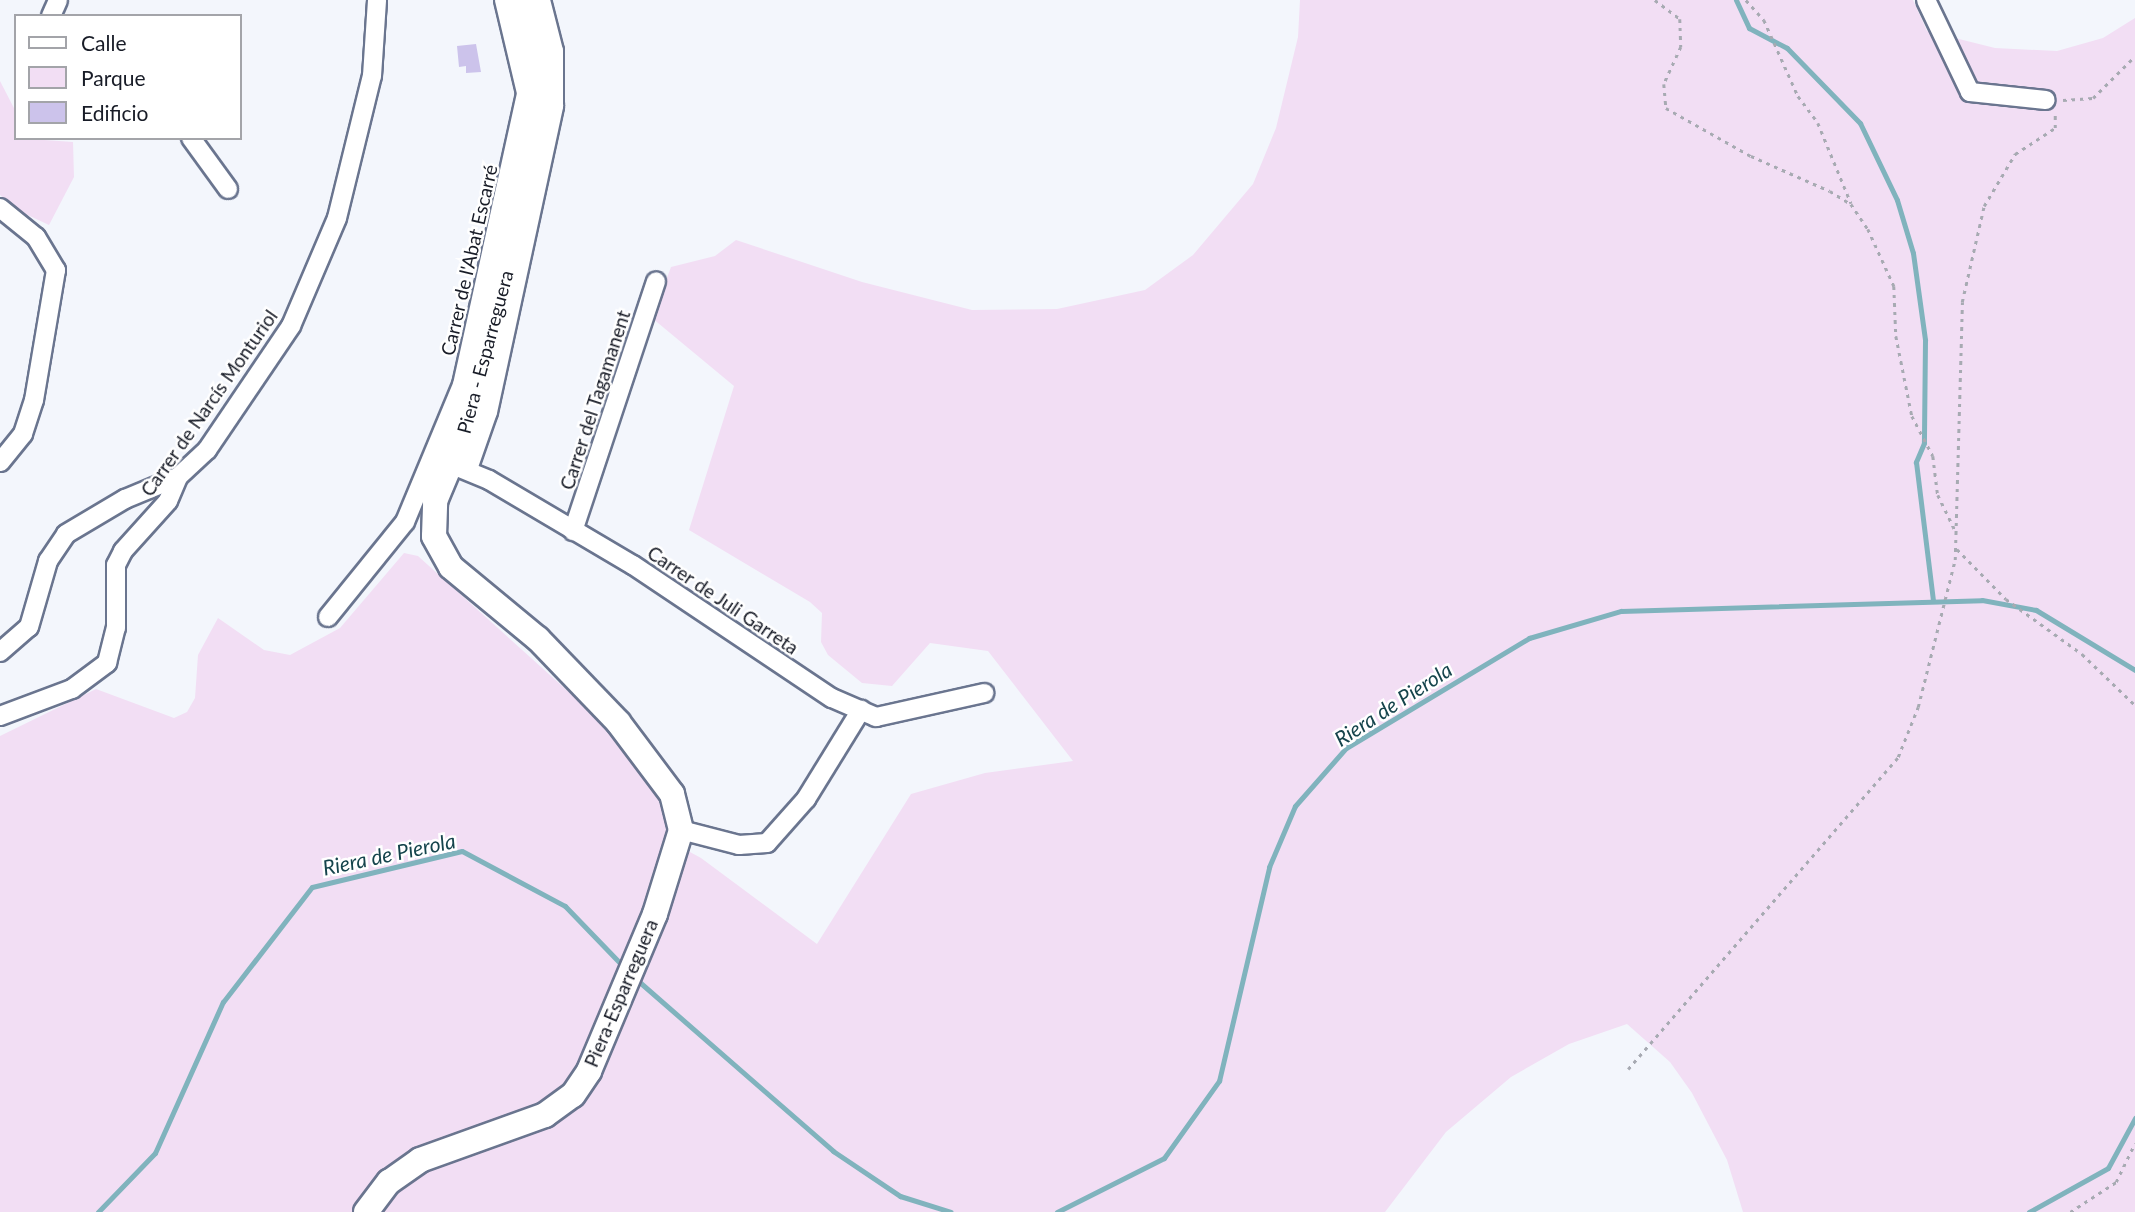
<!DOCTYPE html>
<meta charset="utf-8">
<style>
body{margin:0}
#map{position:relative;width:2135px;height:1212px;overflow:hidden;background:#f3f6fc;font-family:Lato,sans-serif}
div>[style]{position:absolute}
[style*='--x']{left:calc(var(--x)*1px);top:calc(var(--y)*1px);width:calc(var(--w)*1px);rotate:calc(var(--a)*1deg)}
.green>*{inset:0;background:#f2def4}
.stream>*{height:5px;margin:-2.5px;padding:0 2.5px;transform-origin:2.5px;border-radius:2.5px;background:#80b3bd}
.building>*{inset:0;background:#ccc3eb}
.path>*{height:2.5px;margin-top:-1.25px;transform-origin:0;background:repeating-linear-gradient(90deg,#a7aab2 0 3.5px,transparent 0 8.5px)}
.roads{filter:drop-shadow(2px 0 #6a758f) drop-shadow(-2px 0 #6a758f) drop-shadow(0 2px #6a758f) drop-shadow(0 -2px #6a758f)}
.street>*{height:18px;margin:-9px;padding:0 9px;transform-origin:9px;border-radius:9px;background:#fff}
.secondary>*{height:24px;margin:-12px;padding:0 12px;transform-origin:12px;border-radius:12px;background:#fff}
span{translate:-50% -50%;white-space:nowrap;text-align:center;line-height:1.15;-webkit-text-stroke:5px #fff;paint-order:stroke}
.street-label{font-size:19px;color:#181c27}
.water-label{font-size:21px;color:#15444c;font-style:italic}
.legend{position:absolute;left:14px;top:14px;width:228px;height:126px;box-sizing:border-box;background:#fff;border:2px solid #a3a4a9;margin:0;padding:9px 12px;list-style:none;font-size:21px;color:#181c27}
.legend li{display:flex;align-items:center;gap:14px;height:35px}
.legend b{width:35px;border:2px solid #a3a4a9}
</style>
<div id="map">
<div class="green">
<i style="clip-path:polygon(1300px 0,1913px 0,1927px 31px,1995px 48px,2057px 51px,2103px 38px,2135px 18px,2135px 1212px,1743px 1212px,1727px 1160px,1692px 1093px,1670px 1062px,1627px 1024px,1569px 1044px,1511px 1077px,1446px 1132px,1385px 1212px,0 1212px,0 736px,96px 689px,174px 718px,187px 712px,195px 698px,198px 655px,218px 618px,264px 650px,290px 655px,340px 628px,404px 553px,418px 556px,601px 721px,670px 804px,666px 839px,701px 858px,817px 944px,911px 794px,985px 773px,1073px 761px,988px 651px,930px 643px,892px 686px,862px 683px,828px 655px,821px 642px,822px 613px,810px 602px,689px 530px,734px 386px,652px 318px,671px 267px,715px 256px,736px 240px,862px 282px,972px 310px,1057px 309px,1145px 290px,1193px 255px,1253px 184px,1276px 128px,1298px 37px)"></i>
<i style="clip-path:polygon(0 81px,16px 112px,16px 138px,73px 142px,74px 177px,49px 225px,15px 209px,0 195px)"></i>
</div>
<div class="stream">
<i style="--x:1736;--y:0;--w:31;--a:65"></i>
<i style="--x:1749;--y:28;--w:43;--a:27.8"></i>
<i style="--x:1787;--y:48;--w:105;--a:45.8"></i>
<i style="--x:1860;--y:123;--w:85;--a:64.3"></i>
<i style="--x:1897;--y:200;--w:55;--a:73.2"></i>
<i style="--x:1913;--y:253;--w:88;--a:82.1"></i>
<i style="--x:1925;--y:340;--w:103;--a:90.6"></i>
<i style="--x:1924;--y:443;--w:21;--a:113"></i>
<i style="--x:1916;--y:462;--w:139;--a:83"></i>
<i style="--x:636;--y:979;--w:262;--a:41.1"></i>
<i style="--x:833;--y:1151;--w:81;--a:33.9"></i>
<i style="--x:900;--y:1196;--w:53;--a:17.4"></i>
<i style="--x:98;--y:1212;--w:82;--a:-46"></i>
<i style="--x:155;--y:1153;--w:166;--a:-65.8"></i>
<i style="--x:223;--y:1002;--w:145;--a:-52.3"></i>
<i style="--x:312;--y:887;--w:154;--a:-13.5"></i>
<i style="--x:462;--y:851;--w:117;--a:28.1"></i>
<i style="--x:565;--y:906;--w:85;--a:46"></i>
<i style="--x:1057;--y:1212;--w:120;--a:-26.8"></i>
<i style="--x:1164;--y:1158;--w:95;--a:-54.5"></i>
<i style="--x:1219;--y:1081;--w:220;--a:-76.8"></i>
<i style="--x:1269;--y:867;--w:66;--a:-66.9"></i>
<i style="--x:1295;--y:806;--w:77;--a:-48.7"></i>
<i style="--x:1346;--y:748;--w:214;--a:-31"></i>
<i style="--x:1529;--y:638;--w:96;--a:-16.4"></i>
<i style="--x:1621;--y:611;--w:361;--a:-1.7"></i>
<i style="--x:1982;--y:600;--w:55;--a:10.5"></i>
<i style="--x:2036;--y:610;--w:116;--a:31.2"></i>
<i style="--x:2029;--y:1212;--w:90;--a:-29.1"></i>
<i style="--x:2108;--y:1168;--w:57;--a:-61.6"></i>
</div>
<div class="building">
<i style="clip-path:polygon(476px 44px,481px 72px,466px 73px,466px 66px,459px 67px,457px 46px)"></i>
</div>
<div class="path">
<i style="--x:1655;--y:0;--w:31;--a:37"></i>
<i style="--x:1680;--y:19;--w:28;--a:88"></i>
<i style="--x:1681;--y:47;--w:41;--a:114.7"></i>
<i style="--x:1664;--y:84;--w:24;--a:85"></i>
<i style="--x:1666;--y:108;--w:98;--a:29.5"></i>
<i style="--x:1751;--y:156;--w:86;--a:23.9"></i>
<i style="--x:1830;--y:191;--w:25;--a:32"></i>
<i style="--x:1851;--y:204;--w:30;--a:56"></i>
<i style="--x:1868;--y:229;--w:63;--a:65.5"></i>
<i style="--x:1894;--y:286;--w:50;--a:87.7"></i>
<i style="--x:1896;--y:336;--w:82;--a:78.7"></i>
<i style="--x:1912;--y:416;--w:45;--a:62.3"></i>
<i style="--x:1933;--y:456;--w:39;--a:83"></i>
<i style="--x:1938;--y:495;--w:41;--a:64.1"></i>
<i style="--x:1746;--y:0;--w:27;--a:48"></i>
<i style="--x:1764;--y:20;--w:83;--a:65.9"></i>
<i style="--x:1798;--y:96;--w:34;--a:53"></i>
<i style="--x:1818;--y:123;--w:87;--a:67.6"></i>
<i style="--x:2063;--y:100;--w:30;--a:-4"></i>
<i style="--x:2093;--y:98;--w:59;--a:-45"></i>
<i style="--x:1957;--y:549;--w:70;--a:45.6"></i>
<i style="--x:2006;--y:599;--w:94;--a:35.9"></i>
<i style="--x:2082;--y:654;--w:74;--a:43.9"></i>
<i style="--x:1628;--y:1069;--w:413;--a:-49.1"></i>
<i style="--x:1898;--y:757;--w:54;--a:-68.2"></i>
<i style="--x:1918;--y:707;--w:152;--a:-75.9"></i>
<i style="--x:1955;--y:560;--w:258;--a:-88.4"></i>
<i style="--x:1962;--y:302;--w:98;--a:-77.1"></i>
<i style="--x:1984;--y:206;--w:61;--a:-59.2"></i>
<i style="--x:2015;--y:154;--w:48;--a:-33"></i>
<i style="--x:2055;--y:128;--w:15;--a:-90"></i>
<i style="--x:2070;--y:1212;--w:55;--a:-33.1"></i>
<i style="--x:2116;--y:1182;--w:43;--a:-64"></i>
</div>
<div class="roads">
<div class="street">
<i style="--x:1926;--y:0;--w:102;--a:64.4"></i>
<i style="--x:1970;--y:92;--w:76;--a:6"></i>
<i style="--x:51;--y:16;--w:17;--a:-66"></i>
<i style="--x:191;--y:138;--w:63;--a:54"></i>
<i style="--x:0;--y:208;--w:46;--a:38.9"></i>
<i style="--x:36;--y:237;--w:39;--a:59"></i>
<i style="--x:56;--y:270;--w:132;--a:99.6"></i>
<i style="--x:34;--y:400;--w:36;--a:108"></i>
<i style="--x:23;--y:434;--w:36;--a:129"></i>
<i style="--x:450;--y:464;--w:42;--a:22.3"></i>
<i style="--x:489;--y:480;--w:167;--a:30.6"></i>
<i style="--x:633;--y:565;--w:239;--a:33.8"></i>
<i style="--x:832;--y:698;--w:48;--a:23.4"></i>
<i style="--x:876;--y:717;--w:111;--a:-12.5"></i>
<i style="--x:468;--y:469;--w:60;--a:-70.7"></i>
<i style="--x:488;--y:412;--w:313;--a:-77.8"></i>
<i style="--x:554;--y:106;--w:55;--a:-90"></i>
<i style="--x:554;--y:51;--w:53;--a:-104.3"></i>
<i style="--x:573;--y:531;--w:263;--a:-71.6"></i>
<i style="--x:328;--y:617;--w:122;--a:-51"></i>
<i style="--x:405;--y:522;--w:148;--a:-67.4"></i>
<i style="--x:462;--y:385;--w:299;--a:-77.6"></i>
<i style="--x:526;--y:93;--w:96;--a:-103.3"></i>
<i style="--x:0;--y:652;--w:38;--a:-41"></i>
<i style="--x:29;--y:627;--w:69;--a:-73.9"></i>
<i style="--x:48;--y:561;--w:32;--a:-56"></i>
<i style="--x:66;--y:534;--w:69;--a:-30.7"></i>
<i style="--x:125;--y:499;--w:57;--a:-22.5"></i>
<i style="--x:0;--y:716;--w:77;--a:-20.6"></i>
<i style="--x:72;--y:689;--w:44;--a:-36.6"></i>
<i style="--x:107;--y:663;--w:36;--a:-76"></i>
<i style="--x:116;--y:628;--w:63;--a:-90"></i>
<i style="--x:116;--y:565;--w:16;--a:-63"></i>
<i style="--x:123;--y:551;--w:67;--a:-48"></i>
<i style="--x:168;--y:501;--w:26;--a:-67"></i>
<i style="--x:178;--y:477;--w:40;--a:-43"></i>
<i style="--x:207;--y:450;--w:150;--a:-55.9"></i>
<i style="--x:291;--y:326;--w:117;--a:-66.9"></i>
<i style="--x:337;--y:218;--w:146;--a:-76.2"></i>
<i style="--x:372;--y:76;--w:76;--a:-86.2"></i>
<i style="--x:681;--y:830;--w:60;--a:14.5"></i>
<i style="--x:739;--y:845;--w:28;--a:-4"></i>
<i style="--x:767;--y:843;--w:59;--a:-48.4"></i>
<i style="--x:806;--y:799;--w:105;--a:-58.3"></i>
</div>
<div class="secondary">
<i style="--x:366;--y:1212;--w:38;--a:-53"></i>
<i style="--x:389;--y:1182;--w:38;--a:-35"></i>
<i style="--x:420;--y:1160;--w:133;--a:-19.8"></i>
<i style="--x:545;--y:1115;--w:34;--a:-36"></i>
<i style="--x:573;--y:1095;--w:29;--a:-56"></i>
<i style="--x:589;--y:1071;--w:170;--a:-67.2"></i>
<i style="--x:655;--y:914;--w:88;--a:-72.8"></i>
<i style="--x:681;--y:830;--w:37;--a:-104"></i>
<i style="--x:672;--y:794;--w:90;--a:-126.9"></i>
<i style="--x:618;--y:722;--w:115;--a:-133.9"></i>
<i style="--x:538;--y:639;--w:113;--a:-140.4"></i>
<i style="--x:451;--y:567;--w:35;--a:-119"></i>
<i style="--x:434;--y:536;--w:35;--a:-88"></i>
<i style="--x:435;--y:501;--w:101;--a:-67.2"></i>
<i style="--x:474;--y:408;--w:282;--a:-77.1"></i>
<i style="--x:537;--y:133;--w:55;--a:-85.8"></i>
<i style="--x:541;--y:78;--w:80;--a:-103"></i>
</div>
</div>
<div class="street-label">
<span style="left:469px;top:260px;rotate:-77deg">Carrer de l'Abat Escarré</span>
<span style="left:485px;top:352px;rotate:-75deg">Piera - Esparreguera</span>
<span style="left:595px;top:400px;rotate:-72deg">Carrer del Tagamanent</span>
<span style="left:209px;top:403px;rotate:-55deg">Carrer de Narcís Monturiol</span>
<span style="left:723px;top:600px;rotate:34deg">Carrer de Juli Garreta</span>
<span style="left:621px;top:993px;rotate:-67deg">Piera-Esparreguera</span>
</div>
<div class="water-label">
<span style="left:1393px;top:704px;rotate:-33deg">Riera de Pierola</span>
<span style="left:389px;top:854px;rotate:-12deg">Riera de Pierola</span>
</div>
<ul class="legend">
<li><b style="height:9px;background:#fff"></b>Calle</li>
<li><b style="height:19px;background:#f2def4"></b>Parque</li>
<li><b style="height:19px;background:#ccc3eb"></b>Edificio</li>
</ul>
</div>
